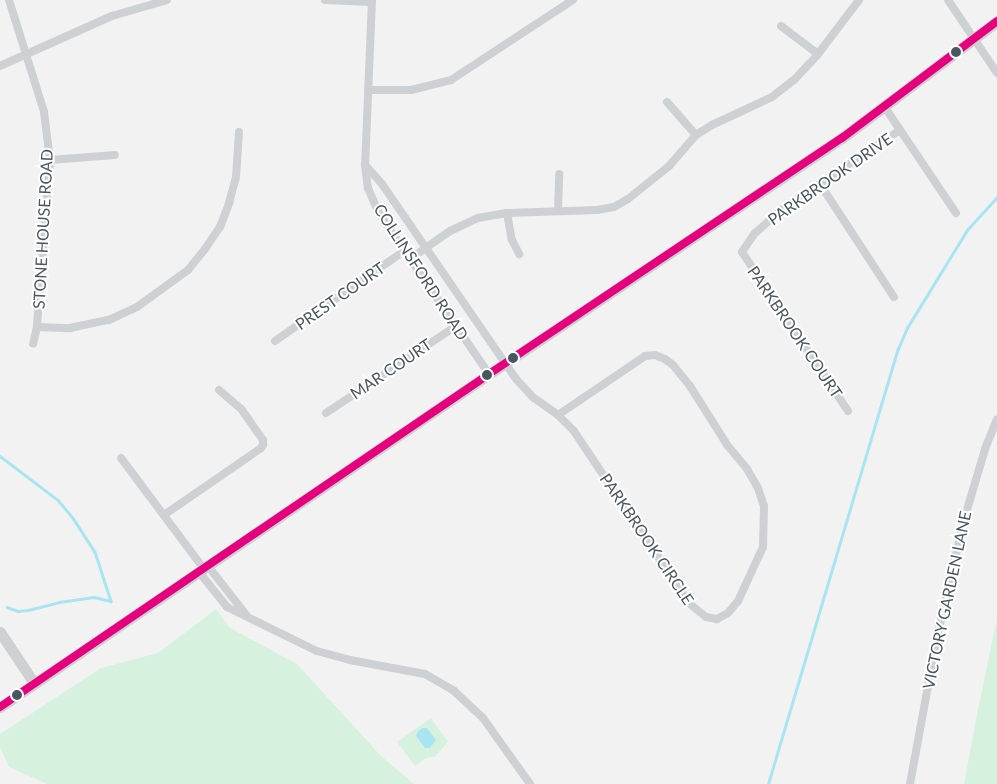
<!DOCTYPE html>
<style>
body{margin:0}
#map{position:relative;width:997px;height:784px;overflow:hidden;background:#f2f2f2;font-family:Lato,sans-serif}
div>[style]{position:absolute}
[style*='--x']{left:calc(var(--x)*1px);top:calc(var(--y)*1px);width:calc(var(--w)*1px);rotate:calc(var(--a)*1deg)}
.green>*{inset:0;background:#d6f2df}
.water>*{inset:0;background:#a9e5f1}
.stream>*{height:2.5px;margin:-1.25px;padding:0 1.25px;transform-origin:1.25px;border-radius:1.25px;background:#a9e5f1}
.street>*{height:8px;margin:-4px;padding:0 4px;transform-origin:4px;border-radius:4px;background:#cdd1d3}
.secondary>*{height:11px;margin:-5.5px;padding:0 5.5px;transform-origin:5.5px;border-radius:5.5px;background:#ced1d4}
.bus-1>*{height:8px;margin:-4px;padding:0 4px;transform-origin:4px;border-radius:4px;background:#e5007d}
.dots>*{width:14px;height:14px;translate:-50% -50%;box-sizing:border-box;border:2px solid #fff;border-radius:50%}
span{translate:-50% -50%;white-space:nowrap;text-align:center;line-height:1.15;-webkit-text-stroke:4px #fff;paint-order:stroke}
.street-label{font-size:16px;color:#485660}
</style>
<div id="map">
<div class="green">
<i style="clip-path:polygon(216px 609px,230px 628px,297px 664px,381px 756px,414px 784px,47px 784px,9px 767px,0 747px,0 734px,101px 668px,158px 653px)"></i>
<i style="clip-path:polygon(997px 618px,997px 784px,964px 784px,978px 709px)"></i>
<i style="clip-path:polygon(431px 718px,448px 742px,435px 757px,426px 758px,415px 766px,397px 742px)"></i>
</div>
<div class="water">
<i style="clip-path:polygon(423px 728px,427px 728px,436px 740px,430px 748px,425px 748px,416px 736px,418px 731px)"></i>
</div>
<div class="stream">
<i style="--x:0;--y:456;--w:73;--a:37.2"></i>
<i style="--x:58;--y:500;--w:23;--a:50"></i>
<i style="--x:73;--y:518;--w:40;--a:57.1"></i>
<i style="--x:95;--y:552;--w:52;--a:71.9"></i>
<i style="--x:7;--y:607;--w:12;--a:20"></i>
<i style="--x:18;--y:611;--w:10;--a:-6"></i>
<i style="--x:28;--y:610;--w:32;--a:-14"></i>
<i style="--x:59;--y:602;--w:35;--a:-8"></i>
<i style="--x:94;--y:597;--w:17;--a:13"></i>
<i style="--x:768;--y:784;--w:454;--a:-73.4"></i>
<i style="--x:898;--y:349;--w:23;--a:-67"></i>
<i style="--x:907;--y:328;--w:115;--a:-58.5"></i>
<i style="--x:967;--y:230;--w:45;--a:-47.7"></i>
</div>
<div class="street">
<i style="--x:9;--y:0;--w:117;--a:72.6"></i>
<i style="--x:44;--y:112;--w:48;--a:82.9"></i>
<i style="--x:50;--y:160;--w:168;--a:94.5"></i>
<i style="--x:37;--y:327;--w:17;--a:103"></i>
<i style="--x:325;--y:0;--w:46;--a:2.5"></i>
<i style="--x:372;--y:0;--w:165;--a:92.4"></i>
<i style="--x:365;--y:165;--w:23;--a:83"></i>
<i style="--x:368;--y:188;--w:26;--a:67"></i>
<i style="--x:378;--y:212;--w:196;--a:55.6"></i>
<i style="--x:948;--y:0;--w:88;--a:56.1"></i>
<i style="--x:781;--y:26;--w:46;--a:37.1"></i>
<i style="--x:0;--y:66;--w:123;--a:-24.1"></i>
<i style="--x:112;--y:16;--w:57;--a:-16.2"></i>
<i style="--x:368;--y:90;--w:43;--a:0"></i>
<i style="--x:411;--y:90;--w:41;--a:-14"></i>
<i style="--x:451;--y:80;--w:146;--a:-33.3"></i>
<i style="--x:667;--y:102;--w:44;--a:48.7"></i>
<i style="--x:884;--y:106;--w:129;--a:56.1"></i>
<i style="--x:50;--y:160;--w:65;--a:-4.4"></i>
<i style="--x:365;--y:165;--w:25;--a:48"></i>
<i style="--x:382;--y:184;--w:237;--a:55.5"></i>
<i style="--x:516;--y:379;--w:26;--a:47"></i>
<i style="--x:534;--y:398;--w:29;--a:35"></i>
<i style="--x:820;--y:184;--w:135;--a:56.8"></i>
<i style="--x:558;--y:210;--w:36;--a:-88"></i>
<i style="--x:507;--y:213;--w:27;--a:80"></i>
<i style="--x:512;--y:240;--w:16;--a:63"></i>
<i style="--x:410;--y:259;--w:49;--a:-35"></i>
<i style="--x:450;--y:231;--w:31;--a:-25"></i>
<i style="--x:478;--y:218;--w:29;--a:-10"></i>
<i style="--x:507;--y:213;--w:90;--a:-1.9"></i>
<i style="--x:597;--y:210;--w:17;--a:-10"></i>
<i style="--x:614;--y:207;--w:16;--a:-30"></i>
<i style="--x:628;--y:199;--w:53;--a:-38.8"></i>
<i style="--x:669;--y:166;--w:41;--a:-48.9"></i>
<i style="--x:696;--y:135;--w:19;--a:-32"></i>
<i style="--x:712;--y:125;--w:66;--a:-25"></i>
<i style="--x:772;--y:97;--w:28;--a:-38"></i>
<i style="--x:794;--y:80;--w:35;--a:-47"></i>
<i style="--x:818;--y:54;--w:68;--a:-52.8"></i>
<i style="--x:37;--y:327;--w:33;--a:2"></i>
<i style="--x:70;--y:328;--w:40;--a:-12"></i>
<i style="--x:109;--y:320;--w:31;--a:-25"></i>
<i style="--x:137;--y:307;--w:63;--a:-36"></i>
<i style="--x:188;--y:270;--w:27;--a:-51"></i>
<i style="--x:205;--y:249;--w:27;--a:-56"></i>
<i style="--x:220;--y:227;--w:26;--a:-69"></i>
<i style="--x:229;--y:203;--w:27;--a:-75"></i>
<i style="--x:236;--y:177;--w:45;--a:-86.2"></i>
<i style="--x:275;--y:341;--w:157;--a:-34.9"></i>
<i style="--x:655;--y:355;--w:11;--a:22"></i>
<i style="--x:665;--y:359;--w:10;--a:37"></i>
<i style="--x:673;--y:365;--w:27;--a:51"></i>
<i style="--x:690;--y:386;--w:71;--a:57.7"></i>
<i style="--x:728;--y:446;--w:30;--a:50"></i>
<i style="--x:747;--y:469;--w:22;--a:60"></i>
<i style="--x:758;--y:488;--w:19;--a:72"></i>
<i style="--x:764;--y:506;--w:41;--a:91.4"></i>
<i style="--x:763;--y:547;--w:60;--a:114.8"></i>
<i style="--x:738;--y:601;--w:16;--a:130"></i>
<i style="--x:728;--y:613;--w:13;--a:151"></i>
<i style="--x:717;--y:619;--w:11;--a:-170"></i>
<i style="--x:706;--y:617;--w:22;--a:-141"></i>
<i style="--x:689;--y:603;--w:207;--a:-123.8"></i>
<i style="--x:574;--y:431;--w:23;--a:-135"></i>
<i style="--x:558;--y:415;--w:105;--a:-34.1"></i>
<i style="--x:645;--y:356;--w:10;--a:-6"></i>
<i style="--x:848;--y:411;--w:191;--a:-123.7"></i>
<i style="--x:742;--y:252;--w:23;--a:-56"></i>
<i style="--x:755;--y:233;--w:40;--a:-41"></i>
<i style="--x:785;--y:207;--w:138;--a:-33.8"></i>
<i style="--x:326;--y:413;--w:156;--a:-33.8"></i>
<i style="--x:121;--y:458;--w:139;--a:53.2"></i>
<i style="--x:164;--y:515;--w:118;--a:-34.6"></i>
<i style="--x:261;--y:448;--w:4;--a:-56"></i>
<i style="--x:263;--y:445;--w:5;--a:-90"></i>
<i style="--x:263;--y:440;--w:38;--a:-125"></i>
<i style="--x:241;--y:409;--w:29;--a:-139"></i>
<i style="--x:208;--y:566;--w:63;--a:52"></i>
<i style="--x:199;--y:572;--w:45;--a:51.3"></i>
<i style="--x:227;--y:607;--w:100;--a:26.1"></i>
<i style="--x:317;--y:651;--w:34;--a:15"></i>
<i style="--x:350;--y:660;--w:76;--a:10.6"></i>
<i style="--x:425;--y:674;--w:34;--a:30"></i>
<i style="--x:454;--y:691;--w:40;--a:43"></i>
<i style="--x:483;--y:718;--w:81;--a:54.5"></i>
<i style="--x:910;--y:784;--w:149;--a:-79.6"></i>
<i style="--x:937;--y:637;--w:120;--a:-77"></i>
<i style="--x:964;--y:520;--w:74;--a:-73.5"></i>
<i style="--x:985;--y:449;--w:32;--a:-68"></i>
</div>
<div class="secondary">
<i style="--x:0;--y:632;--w:61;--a:56.3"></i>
<i style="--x:0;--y:707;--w:592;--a:-34.25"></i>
<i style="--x:489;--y:374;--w:425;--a:-33.8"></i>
<i style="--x:842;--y:138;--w:194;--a:-37"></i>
</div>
<div class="bus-1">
<i style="--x:0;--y:707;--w:592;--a:-34.25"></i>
<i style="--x:489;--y:374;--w:425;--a:-33.8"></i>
<i style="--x:842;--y:138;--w:194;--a:-37"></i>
</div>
<div class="dots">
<i style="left:956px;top:52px;background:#485660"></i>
<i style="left:513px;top:358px;background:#485660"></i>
<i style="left:487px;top:375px;background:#485660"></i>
<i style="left:17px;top:695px;background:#485660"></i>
</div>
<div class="street-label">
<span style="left:830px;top:179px;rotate:-35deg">PARKBROOK DRIVE</span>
<span style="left:43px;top:229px;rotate:-87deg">STONE HOUSE ROAD</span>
<span style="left:421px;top:272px;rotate:57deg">COLLINSFORD ROAD</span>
<span style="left:340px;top:296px;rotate:-35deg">PREST COURT</span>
<span style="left:795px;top:332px;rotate:56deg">PARKBROOK COURT</span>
<span style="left:391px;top:369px;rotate:-34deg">MAR COURT</span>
<span style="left:647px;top:539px;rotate:56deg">PARKBROOK CIRCLE</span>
<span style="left:947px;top:600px;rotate:-78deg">VICTORY GARDEN LANE</span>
</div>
</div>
